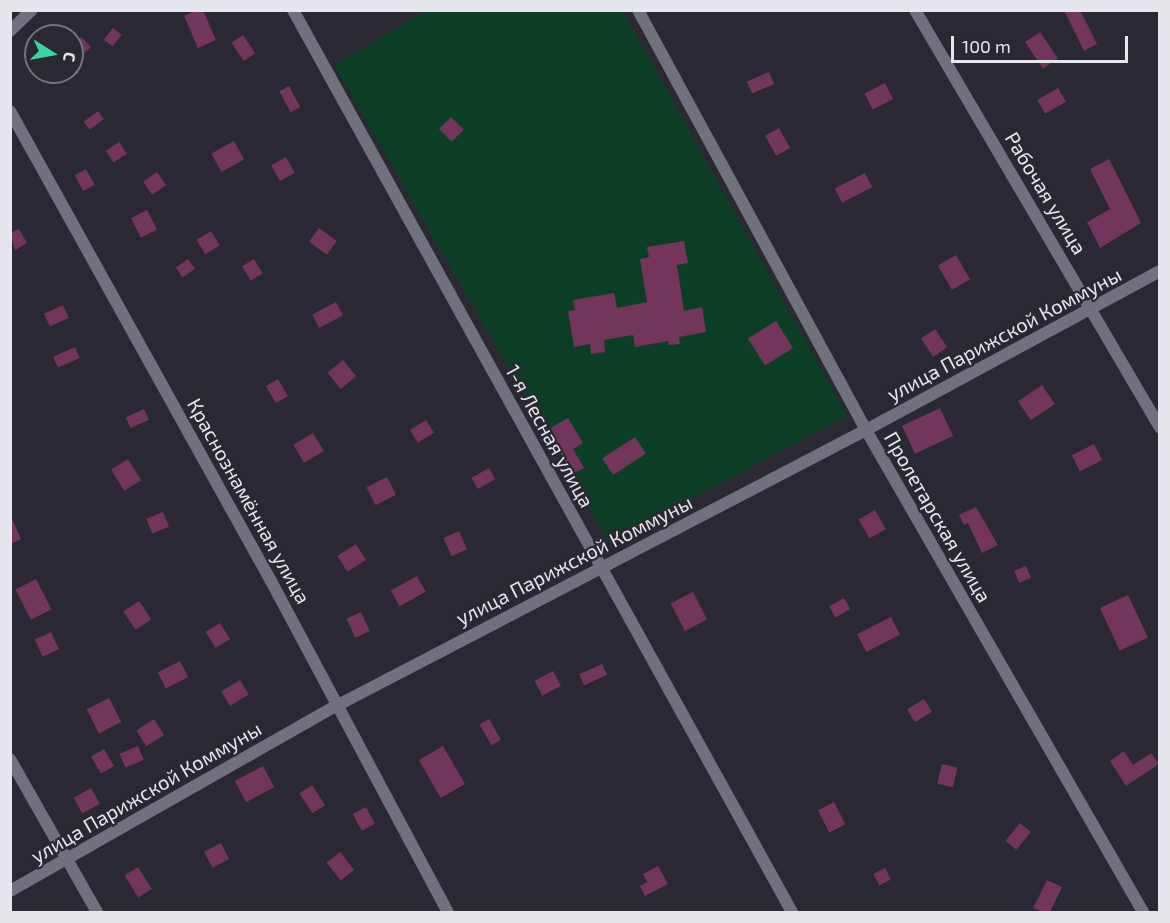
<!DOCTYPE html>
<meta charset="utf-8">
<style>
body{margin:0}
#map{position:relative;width:1170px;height:923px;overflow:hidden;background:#292833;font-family:"Exo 2",sans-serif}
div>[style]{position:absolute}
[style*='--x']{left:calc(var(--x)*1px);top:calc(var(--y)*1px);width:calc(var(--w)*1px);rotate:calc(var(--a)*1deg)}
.green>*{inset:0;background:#0c3e26}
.building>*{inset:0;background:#73355b;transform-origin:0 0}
.minor>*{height:12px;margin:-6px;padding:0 6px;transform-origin:6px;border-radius:6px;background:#71707d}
span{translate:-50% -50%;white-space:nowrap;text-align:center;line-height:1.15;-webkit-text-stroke:4.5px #292833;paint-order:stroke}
.street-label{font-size:20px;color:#e6e6ed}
.frame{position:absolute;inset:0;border:12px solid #e6e6ed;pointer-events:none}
.north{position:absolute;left:24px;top:24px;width:60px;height:60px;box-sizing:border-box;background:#292833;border:2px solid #75747d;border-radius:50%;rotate:101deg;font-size:16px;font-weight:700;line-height:24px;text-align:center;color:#e6e6ed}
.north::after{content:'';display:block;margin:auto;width:21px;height:27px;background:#3dd4a3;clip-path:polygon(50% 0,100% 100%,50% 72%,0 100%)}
.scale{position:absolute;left:951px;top:36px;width:177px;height:27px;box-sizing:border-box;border:3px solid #e6e6ed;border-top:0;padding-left:8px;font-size:18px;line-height:21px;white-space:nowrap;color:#e6e6ed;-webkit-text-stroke:4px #292833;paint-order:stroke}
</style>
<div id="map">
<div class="green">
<i style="clip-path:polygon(426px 11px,623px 11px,847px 416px,609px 542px,334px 65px)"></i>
</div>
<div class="building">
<i style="clip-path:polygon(196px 10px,203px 10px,216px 40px,198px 48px,184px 16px)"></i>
<i style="clip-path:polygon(1064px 10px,1080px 10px,1097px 44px,1084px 51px)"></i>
<i style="left:113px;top:28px;width:11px;height:15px;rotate:38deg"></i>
<i style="left:1040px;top:32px;width:32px;height:18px;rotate:56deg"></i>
<i style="left:243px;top:35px;width:22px;height:14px;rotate:56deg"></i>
<i style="clip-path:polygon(81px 37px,91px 47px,80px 57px,72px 45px)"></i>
<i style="left:769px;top:72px;width:13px;height:24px;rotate:67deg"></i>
<i style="left:885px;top:83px;width:18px;height:23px;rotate:63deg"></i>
<i style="left:289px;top:86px;width:24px;height:11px;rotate:62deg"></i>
<i style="left:1058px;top:88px;width:16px;height:24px;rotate:60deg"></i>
<i style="left:98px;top:111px;width:10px;height:18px;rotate:53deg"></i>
<i style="left:451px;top:117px;width:18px;height:17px;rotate:45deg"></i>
<i style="left:779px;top:128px;width:23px;height:16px;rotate:61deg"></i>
<i style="left:234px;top:141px;width:21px;height:26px;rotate:61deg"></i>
<i style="left:119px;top:142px;width:14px;height:16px;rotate:56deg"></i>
<i style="left:286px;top:157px;width:18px;height:17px;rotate:61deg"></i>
<i style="clip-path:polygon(1109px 159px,1141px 223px,1100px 248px,1087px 222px,1110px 209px,1090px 169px)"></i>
<i style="left:86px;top:169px;width:18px;height:13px;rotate:61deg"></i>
<i style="left:157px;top:172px;width:16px;height:17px;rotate:55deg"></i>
<i style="left:865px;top:173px;width:16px;height:34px;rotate:63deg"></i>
<i style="left:147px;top:210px;width:22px;height:18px;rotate:63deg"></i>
<i style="left:319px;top:228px;width:22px;height:17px;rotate:36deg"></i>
<i style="clip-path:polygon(19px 229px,27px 243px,15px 250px,10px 233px)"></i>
<i style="left:211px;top:231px;width:17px;height:17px;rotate:59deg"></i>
<i style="clip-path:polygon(684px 241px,688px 263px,677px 265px,684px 311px,702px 307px,706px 332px,679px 337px,680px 344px,669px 345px,668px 341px,635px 347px,633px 335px,604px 340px,605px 352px,591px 354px,590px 344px,574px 347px,568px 311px,575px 310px,573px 300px,614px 293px,617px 308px,647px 302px,640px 259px,649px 257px,647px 247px)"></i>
<i style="left:956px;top:255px;width:28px;height:21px;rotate:60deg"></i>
<i style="left:188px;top:259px;width:12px;height:15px;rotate:55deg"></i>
<i style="left:254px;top:259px;width:17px;height:14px;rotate:59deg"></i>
<i style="left:336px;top:302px;width:15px;height:27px;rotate:62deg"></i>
<i style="left:63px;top:305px;width:14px;height:21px;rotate:65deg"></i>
<i style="left:776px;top:321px;width:32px;height:33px;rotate:58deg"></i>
<i style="left:935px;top:329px;width:22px;height:17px;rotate:56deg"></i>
<i style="left:75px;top:347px;width:12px;height:24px;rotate:66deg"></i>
<i style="left:343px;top:360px;width:21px;height:20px;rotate:51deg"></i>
<i style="left:278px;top:379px;width:20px;height:14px;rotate:60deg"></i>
<i style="left:1042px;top:385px;width:23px;height:29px;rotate:56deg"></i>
<i style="left:940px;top:408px;width:31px;height:42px;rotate:65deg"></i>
<i style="left:144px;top:409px;width:12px;height:20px;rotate:66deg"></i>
<i style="clip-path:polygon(568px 418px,583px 443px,573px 449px,584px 468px,572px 474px,547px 430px)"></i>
<i style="left:426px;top:420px;width:15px;height:19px;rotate:58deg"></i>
<i style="left:313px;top:433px;width:21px;height:23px;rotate:59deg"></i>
<i style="left:635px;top:437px;width:20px;height:39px;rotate:57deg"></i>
<i style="left:1094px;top:444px;width:18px;height:25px;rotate:63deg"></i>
<i style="left:128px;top:459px;width:25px;height:20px;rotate:58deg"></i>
<i style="left:489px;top:468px;width:13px;height:20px;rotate:61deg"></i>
<i style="left:387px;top:477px;width:20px;height:23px;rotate:63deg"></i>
<i style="clip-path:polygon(976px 507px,998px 545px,982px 553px,968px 523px,964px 525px,959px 515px)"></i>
<i style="left:875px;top:510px;width:22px;height:19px;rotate:60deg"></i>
<i style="left:163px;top:512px;width:16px;height:18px;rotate:68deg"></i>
<i style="clip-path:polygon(10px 514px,21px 539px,10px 544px)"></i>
<i style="left:459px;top:531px;width:20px;height:17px;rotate:66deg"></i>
<i style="left:356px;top:544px;width:19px;height:22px;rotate:58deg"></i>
<i style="left:1026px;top:566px;width:13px;height:13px;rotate:67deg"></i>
<i style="left:417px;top:576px;width:18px;height:30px;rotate:61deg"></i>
<i style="left:36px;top:579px;width:34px;height:23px;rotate:63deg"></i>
<i style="left:693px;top:592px;width:31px;height:25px;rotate:63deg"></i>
<i style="left:1128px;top:595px;width:47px;height:31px;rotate:65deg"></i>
<i style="left:844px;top:598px;width:13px;height:17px;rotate:61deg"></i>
<i style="left:139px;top:601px;width:22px;height:19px;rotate:56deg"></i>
<i style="left:361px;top:612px;width:21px;height:16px;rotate:65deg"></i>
<i style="left:891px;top:617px;width:20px;height:38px;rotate:63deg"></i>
<i style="left:220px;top:623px;width:19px;height:17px;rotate:58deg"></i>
<i style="left:51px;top:632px;width:19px;height:18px;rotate:65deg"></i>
<i style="left:180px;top:661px;width:18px;height:25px;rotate:63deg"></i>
<i style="left:602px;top:664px;width:12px;height:25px;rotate:66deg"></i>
<i style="left:553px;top:671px;width:17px;height:21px;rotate:62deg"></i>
<i style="left:240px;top:680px;width:17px;height:22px;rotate:59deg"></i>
<i style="left:109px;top:698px;width:27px;height:25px;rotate:63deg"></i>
<i style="left:924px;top:699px;width:15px;height:20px;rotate:58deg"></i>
<i style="left:154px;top:719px;width:19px;height:21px;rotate:58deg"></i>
<i style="left:489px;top:719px;width:24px;height:11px;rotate:60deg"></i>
<i style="left:138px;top:746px;width:15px;height:20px;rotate:67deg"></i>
<i style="left:443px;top:746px;width:44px;height:28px;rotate:60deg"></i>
<i style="left:104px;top:749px;width:20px;height:15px;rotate:60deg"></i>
<i style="clip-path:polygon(1124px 751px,1133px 765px,1151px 753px,1159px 764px,1126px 786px,1110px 761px)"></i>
<i style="left:942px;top:764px;width:16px;height:20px;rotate:14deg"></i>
<i style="left:263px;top:766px;width:24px;height:32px;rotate:62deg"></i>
<i style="left:312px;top:785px;width:24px;height:15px;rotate:57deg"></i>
<i style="left:91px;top:788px;width:18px;height:20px;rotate:61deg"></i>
<i style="left:834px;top:802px;width:25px;height:18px;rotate:63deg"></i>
<i style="left:366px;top:807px;width:19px;height:15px;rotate:62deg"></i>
<i style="left:1020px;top:823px;width:14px;height:23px;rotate:39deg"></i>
<i style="left:221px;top:843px;width:18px;height:19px;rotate:63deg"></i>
<i style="left:340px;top:852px;width:23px;height:17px;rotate:52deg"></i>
<i style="clip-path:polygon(658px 866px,668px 884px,645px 896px,640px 886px,647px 882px,643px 874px)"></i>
<i style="left:138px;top:867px;width:26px;height:16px;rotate:58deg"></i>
<i style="left:885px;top:868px;width:13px;height:13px;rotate:63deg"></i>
<i style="clip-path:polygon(1047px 880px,1062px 887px,1050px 912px,1043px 912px,1033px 908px)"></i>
</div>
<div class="minor">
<i style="--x:293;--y:10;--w:1031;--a:61.05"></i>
<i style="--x:638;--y:10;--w:478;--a:61.5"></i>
<i style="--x:866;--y:430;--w:556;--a:60.11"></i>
<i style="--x:915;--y:10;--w:484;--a:59.6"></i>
<i style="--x:10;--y:31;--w:30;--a:-44"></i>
<i style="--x:10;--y:111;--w:538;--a:60.96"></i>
<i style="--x:271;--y:581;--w:375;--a:61.9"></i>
<i style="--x:10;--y:759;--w:176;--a:60.4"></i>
<i style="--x:10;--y:891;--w:377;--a:-29.6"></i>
<i style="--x:338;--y:705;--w:595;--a:-27.51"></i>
<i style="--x:866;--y:430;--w:334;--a:-28.4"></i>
</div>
<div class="street-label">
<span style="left:1046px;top:193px;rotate:59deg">Рабочая улица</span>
<span style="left:1004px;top:334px;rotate:-28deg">улица Парижской Коммуны</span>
<span style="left:550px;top:436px;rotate:61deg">1-я Лесная улица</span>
<span style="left:249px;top:501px;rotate:61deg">Краснознамённая улица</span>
<span style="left:938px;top:517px;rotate:60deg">Пролетарская улица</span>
<span style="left:574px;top:560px;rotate:-27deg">улица Парижской Коммуны</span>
<span style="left:146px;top:792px;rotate:-30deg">улица Парижской Коммуны</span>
</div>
<div class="frame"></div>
<div class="north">С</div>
<div class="scale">100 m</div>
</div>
